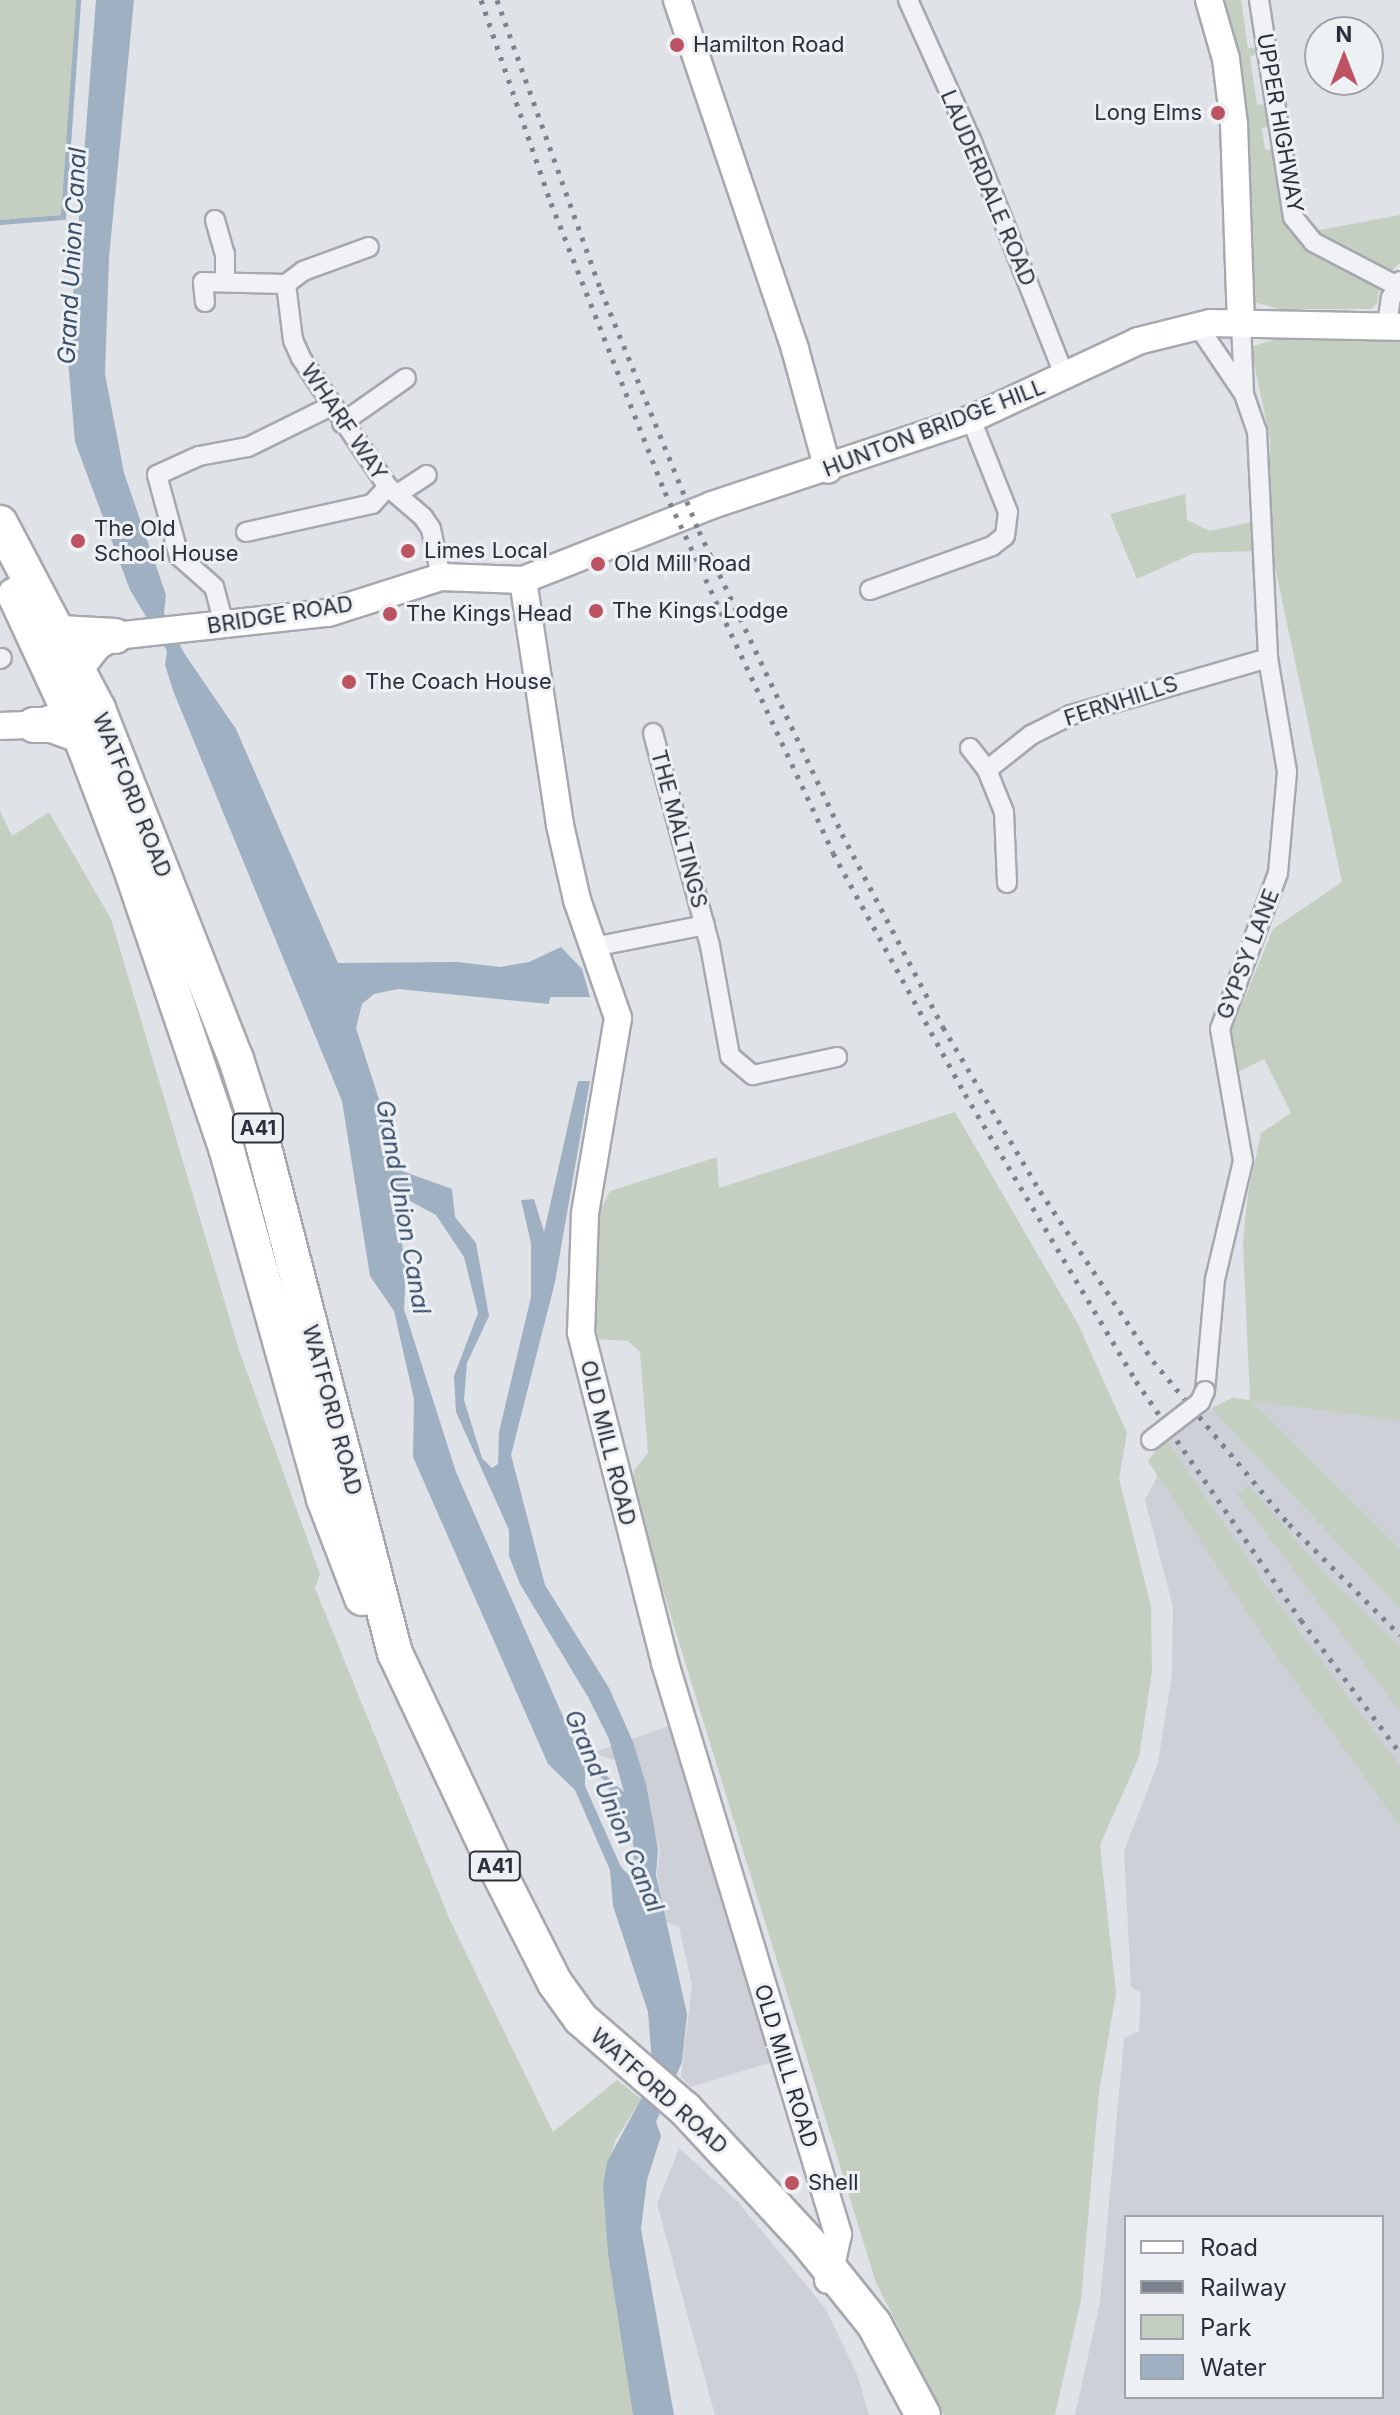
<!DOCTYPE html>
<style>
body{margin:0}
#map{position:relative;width:1400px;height:2415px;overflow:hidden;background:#dfe2e6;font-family:Inter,sans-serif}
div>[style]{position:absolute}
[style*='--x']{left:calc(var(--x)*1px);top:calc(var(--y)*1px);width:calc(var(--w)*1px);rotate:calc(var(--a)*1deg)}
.built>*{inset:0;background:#cdd1d7}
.green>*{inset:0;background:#c5cfc1}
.water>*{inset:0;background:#9eb0c2}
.stream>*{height:5px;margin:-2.5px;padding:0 2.5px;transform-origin:2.5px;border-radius:2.5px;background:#9eb0c2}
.roads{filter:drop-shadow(2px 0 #a5a9af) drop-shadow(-2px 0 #a5a9af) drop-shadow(0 2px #a5a9af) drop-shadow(0 -2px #a5a9af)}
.street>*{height:18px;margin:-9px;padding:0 9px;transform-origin:9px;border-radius:9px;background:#f1f2f5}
.secondary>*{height:26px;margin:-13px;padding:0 13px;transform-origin:13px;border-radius:13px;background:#fff}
.highway>*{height:34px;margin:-17px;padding:0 17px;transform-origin:17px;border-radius:17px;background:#fff}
.rail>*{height:5px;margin-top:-2.5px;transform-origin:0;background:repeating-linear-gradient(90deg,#7a828e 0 4px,transparent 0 12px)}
.bridges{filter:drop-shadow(2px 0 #a5a9af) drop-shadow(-2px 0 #a5a9af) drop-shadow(0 2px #a5a9af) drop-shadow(0 -2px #a5a9af)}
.street-bridge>*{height:18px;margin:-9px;padding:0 9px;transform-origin:9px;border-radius:9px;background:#f1f2f5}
.dots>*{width:22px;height:22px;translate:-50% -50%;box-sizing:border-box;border:4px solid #eef1f4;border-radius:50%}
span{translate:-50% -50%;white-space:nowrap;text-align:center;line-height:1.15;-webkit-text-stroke:6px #eef1f4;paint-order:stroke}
.shield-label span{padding:2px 6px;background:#eef1f4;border:2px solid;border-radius:6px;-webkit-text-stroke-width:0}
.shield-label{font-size:20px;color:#2a303b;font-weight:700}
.poi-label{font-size:22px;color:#2a303b}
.left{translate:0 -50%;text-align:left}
.right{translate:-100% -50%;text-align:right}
.street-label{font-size:22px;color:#2a303b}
.water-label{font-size:24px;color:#394f6a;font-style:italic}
.legend{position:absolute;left:1124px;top:2215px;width:260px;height:184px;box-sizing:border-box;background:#eef1f4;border:2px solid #a0a4aa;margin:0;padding:10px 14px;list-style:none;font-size:24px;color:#2a303b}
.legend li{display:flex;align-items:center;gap:16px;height:40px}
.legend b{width:40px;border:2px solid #a0a4aa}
.north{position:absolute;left:1304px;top:16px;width:80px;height:80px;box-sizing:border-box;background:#eef1f4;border:2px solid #a0a4aa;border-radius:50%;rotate:0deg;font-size:22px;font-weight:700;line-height:32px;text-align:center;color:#2a303b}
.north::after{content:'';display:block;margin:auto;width:28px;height:36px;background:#bd5262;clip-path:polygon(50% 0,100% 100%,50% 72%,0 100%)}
</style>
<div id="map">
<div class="built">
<i style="clip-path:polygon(evenodd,1232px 1398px,1400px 1421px,1400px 2415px,1075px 2415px,1100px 2302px,1124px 2038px,1139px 2031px,1141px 1993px,1131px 1987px,1124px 1851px,1158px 1763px,1172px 1674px,1173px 1607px,1145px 1500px,1158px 1475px,1148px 1461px,1163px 1439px,1232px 1398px,1126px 2217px,1382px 2217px,1382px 2397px,1126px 2397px,1126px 2217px)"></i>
<i style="clip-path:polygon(674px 1724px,775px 2061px,691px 2087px,681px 2077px,692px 1985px,679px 1927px,665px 1922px,657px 1873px,660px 1849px,633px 1766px,592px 1753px)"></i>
<i style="clip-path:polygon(679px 2148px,738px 2202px,825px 2308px,857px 2374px,869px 2415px,715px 2415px,657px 2204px)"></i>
</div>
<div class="green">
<i style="clip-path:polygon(0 0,78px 0,63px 217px,0 222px)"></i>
<i style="clip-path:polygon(1217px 0,1241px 0,1248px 48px,1261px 47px,1261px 54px,1250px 56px,1257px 105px,1269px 104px,1272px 126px,1262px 128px,1265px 150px,1275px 149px,1289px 220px,1380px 287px,1377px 304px,1371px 309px,1280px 309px,1253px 302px)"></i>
<i style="clip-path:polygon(1400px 215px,1400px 263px,1391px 272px,1314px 231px)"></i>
<i style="clip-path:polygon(1296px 334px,1400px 339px,1400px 1421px,1251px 1401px,1400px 1549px,1400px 1609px,1211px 1408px,1232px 1398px,1250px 1400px,1243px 1242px,1248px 1193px,1261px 1133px,1291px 1113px,1264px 1059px,1230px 1076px,1226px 1044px,1273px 929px,1342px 882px,1269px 539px,1270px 438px,1253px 359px,1253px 346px)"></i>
<i style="clip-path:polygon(1185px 494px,1187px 520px,1210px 531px,1256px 521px,1255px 551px,1194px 553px,1137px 579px,1110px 514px)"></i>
<i style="clip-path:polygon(0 811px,12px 836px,49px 812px,111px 919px,239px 1350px,320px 1574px,315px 1588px,449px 1918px,553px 2132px,617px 2080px,641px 2099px,615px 2141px,603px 2186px,633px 2415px,0 2415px)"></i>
<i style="clip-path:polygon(955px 1112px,1078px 1324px,1127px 1433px,1119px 1479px,1151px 1606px,1152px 1672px,1139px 1757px,1100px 1845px,1116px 1993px,1099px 2092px,1081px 2300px,1055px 2415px,944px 2415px,876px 2283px,631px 1486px,635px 1469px,648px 1453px,640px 1352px,628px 1341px,598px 1339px,593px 1298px,597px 1216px,610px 1191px,717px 1157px,719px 1188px)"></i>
<i style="clip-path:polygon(1167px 1440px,1273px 1596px,1400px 1766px,1400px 1826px,1271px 1648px,1148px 1461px)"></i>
<i style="clip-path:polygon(1249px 1485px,1318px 1566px,1400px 1647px,1400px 1712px,1237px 1494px)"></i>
</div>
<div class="water">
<i style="clip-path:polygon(evenodd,96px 0,134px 0,109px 258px,105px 374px,124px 473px,166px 595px,164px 613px,184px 653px,236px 729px,338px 963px,458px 962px,500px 967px,529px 962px,561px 947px,582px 969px,590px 997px,550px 997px,549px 1004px,398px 989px,374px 994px,362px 1004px,356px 1028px,402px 1171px,452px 1189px,455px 1217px,476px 1243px,489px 1316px,467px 1363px,464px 1400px,482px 1458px,492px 1468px,498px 1464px,499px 1432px,531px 1297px,531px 1243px,521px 1200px,534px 1199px,544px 1232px,578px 1081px,590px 1081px,555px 1282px,511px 1455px,545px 1585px,609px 1688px,633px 1742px,646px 1784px,658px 1849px,656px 1875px,687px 2014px,682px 2062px,656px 2122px,661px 2136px,647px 2180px,641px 2229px,674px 2415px,633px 2415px,608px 2253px,603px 2186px,607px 2162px,641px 2099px,652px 2062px,648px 2012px,613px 1906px,610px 1870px,575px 1790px,548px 1764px,413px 1457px,414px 1399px,394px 1311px,370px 1276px,342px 1101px,174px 693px,165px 665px,167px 651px,130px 590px,75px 442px,68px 360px,96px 0,399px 1195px,436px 1215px,464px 1257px,478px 1313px,454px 1376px,456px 1412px,509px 1530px,509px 1556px,520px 1584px,588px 1697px,609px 1739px,624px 1792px,597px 1767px,582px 1760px,456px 1472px,404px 1309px,406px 1266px,395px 1206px,399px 1195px,96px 0,585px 1768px,603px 1779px,615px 1800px,633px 1843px,635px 1881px,621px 1867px,585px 1786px,585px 1768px)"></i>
</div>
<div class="stream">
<i style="--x:0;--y:222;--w:63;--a:-4.5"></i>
<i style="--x:63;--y:217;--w:218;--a:-86"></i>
</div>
<div class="roads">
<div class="street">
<i style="--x:908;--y:0;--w:156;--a:65.7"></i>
<i style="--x:972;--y:142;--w:253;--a:68.4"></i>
<i style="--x:1259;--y:0;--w:220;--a:81.1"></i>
<i style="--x:1293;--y:217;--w:32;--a:51"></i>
<i style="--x:1313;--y:242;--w:95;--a:27.6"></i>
<i style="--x:215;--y:220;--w:35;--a:74"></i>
<i style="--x:225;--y:254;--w:26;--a:90"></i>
<i style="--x:286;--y:284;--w:21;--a:-37"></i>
<i style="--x:303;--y:271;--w:70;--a:-20"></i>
<i style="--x:205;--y:302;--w:20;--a:-96"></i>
<i style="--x:203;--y:282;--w:83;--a:1.4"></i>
<i style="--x:286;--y:284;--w:56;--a:82.9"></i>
<i style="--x:293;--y:340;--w:20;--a:66"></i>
<i style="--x:301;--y:358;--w:156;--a:56"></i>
<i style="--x:388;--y:487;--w:46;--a:40.6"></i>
<i style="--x:423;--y:517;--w:14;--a:56"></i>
<i style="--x:431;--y:529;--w:49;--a:78.2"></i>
<i style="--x:1241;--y:322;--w:72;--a:87.6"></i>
<i style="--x:1387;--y:325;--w:27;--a:-82"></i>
<i style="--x:1391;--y:298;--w:19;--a:-62"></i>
<i style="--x:1198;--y:326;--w:82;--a:55.9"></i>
<i style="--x:1244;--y:394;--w:39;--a:71"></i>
<i style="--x:1257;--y:431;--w:227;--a:87.2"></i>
<i style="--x:1268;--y:658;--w:116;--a:80.5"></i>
<i style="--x:1287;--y:772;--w:101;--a:95.1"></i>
<i style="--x:1278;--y:873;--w:166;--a:110.4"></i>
<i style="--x:1220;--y:1029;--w:134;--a:80.1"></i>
<i style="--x:1243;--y:1161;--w:121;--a:103.3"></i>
<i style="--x:1215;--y:1279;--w:112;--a:95.1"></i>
<i style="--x:342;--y:423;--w:78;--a:-35.1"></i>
<i style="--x:399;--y:493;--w:33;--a:-33"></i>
<i style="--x:246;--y:532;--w:129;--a:-12.5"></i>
<i style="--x:372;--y:504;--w:23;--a:-47"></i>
<i style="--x:870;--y:590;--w:130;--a:-19.8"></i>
<i style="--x:992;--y:546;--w:16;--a:-38"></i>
<i style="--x:1005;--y:536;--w:24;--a:-83"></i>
<i style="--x:1008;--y:512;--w:100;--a:-111.7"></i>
<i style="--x:224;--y:624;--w:38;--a:-105"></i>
<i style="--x:214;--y:587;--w:47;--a:-138.5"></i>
<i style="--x:179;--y:556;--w:84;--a:-105.2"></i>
<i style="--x:157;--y:475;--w:46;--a:-24.3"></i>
<i style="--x:199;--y:456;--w:50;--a:-10.4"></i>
<i style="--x:248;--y:447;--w:93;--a:-26.3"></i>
<i style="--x:0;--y:659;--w:2;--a:-27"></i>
<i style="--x:653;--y:733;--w:220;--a:75"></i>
<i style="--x:710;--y:946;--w:112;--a:79.7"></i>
<i style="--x:730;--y:1056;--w:30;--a:40"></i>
<i style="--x:753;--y:1075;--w:86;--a:-12.1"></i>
<i style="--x:970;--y:748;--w:28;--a:52"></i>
<i style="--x:1007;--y:883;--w:71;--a:-92.4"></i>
<i style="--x:1004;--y:812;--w:45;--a:-112"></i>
<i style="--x:987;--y:770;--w:56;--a:-38.5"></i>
<i style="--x:1031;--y:735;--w:45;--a:-26.6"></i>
<i style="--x:1071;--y:715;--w:205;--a:-16.1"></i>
<i style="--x:593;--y:947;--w:114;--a:-11.1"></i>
</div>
<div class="secondary">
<i style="--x:677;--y:0;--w:368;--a:71.3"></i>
<i style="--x:795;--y:349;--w:125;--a:74.7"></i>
<i style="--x:1209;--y:0;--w:61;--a:73.9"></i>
<i style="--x:1226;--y:59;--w:65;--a:83"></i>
<i style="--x:1234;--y:124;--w:198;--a:88"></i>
<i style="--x:523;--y:580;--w:248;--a:81.4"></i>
<i style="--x:560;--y:825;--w:77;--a:77.2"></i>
<i style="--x:577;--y:900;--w:125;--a:70.8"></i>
<i style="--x:618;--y:1018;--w:199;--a:99.6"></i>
<i style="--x:585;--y:1214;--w:119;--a:91.9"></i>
<i style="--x:581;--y:1333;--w:341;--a:75.7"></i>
<i style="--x:665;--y:1663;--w:597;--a:73.14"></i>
<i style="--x:838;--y:2234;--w:47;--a:102.3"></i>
<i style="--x:68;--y:684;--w:48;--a:-51.7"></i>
<i style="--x:98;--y:646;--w:20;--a:-30"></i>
<i style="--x:115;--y:636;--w:214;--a:-6.2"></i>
<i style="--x:328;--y:613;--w:119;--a:-17.7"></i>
<i style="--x:441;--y:577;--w:82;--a:2.1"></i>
<i style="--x:523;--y:580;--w:203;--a:-21.6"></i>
<i style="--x:712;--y:505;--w:273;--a:-18.4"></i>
<i style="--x:971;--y:419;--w:184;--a:-25"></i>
<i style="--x:1138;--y:341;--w:75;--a:-13.9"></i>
<i style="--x:1211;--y:323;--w:189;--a:1.2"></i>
<i style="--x:0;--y:726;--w:34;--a:-2"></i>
<i style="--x:34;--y:725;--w:16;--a:-22"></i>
</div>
<div class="highway">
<i style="--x:0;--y:523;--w:210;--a:62.2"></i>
<i style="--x:98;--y:709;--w:376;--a:68.5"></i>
<i style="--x:236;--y:1059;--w:85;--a:72.2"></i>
<i style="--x:262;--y:1140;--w:530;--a:75.47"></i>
<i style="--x:395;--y:1653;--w:230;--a:64.8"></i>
<i style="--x:493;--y:1861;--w:137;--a:63.1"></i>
<i style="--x:555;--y:1983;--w:44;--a:54.2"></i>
<i style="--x:581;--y:2019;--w:138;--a:40.9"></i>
<i style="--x:685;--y:2109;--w:183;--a:47.2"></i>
<i style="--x:809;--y:2243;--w:104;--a:51.3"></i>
<i style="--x:874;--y:2324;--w:103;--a:61.7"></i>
<i style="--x:15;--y:595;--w:154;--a:65.1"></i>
<i style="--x:80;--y:735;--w:137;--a:69.1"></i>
<i style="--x:129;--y:863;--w:304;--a:71.2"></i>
<i style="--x:227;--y:1151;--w:361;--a:74.4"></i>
<i style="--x:324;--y:1499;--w:106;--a:69"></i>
<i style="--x:60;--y:633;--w:55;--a:3.1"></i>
<i style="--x:34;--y:725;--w:18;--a:0"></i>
<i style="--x:52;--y:725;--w:30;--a:20"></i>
</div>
</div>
<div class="rail">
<i style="--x:481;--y:0;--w:215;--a:71"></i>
<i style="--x:551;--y:203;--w:311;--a:68.5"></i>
<i style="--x:665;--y:492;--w:398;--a:65"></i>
<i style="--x:833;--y:853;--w:275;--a:61.3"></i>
<i style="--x:965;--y:1094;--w:334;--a:59.2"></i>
<i style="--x:1136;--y:1381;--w:290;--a:55.4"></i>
<i style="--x:1301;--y:1620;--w:166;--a:53.3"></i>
<i style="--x:497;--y:0;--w:308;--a:70.3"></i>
<i style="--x:601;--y:290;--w:260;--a:67.9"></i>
<i style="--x:699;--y:531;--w:335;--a:64.7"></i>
<i style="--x:842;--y:834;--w:218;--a:62.4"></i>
<i style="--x:943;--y:1027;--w:191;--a:59.4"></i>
<i style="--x:1040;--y:1191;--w:204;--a:56.4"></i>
<i style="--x:1153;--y:1361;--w:212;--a:50.2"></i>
<i style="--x:1289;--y:1524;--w:157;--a:45"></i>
</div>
<div class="bridges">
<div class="street-bridge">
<i style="--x:1151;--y:1440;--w:62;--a:-37.8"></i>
<i style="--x:1200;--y:1402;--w:12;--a:-66"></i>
</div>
</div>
<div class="dots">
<i style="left:677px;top:45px;background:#bd5262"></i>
<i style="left:1218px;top:113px;background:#bd5262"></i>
<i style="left:78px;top:541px;background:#bd5262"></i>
<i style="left:408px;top:551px;background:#bd5262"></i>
<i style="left:598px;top:564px;background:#bd5262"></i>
<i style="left:596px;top:611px;background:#bd5262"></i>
<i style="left:390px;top:614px;background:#bd5262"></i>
<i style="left:349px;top:682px;background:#bd5262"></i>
<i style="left:792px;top:2183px;background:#bd5262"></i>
</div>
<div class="shield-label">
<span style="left:258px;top:1128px">A41</span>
<span style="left:495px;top:1866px">A41</span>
</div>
<div class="poi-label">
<span class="left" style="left:693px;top:45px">Hamilton Road</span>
<span class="right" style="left:1202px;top:113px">Long Elms</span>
<span class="left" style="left:94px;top:541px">The Old<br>School House</span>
<span class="left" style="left:424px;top:551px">Limes Local</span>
<span class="left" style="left:614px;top:564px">Old Mill Road</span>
<span class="left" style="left:612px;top:611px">The Kings Lodge</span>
<span class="left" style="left:406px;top:614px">The Kings Head</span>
<span class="left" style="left:365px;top:682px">The Coach House</span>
<span class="left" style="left:808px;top:2183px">Shell</span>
</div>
<div class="street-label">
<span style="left:1280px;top:123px;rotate:80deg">UPPER HIGHWAY</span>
<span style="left:988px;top:188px;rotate:67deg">LAUDERDALE ROAD</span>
<span style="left:344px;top:422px;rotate:56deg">WHARF WAY</span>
<span style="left:934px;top:428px;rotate:-21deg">HUNTON BRIDGE HILL</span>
<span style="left:280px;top:615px;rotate:-9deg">BRIDGE ROAD</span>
<span style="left:1121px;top:701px;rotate:-18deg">FERNHILLS</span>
<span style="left:132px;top:795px;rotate:68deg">WATFORD ROAD</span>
<span style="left:679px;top:829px;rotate:75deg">THE MALTINGS</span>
<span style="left:1248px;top:954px;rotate:-69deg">GYPSY LANE</span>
<span style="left:332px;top:1410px;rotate:75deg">WATFORD ROAD</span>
<span style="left:608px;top:1443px;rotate:76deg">OLD MILL ROAD</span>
<span style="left:786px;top:2066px;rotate:73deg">OLD MILL ROAD</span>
<span style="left:659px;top:2091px;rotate:42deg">WATFORD ROAD</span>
</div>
<div class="water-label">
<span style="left:72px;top:256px;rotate:-87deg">Grand Union Canal</span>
<span style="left:403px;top:1207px;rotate:80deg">Grand Union Canal</span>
<span style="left:614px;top:1811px;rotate:67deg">Grand Union Canal</span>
</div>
<ul class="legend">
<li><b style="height:10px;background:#fff"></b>Road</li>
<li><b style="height:10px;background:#7a828e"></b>Railway</li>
<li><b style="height:22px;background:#c5cfc1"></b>Park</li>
<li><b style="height:22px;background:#9eb0c2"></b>Water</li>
</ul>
<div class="north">N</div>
</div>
